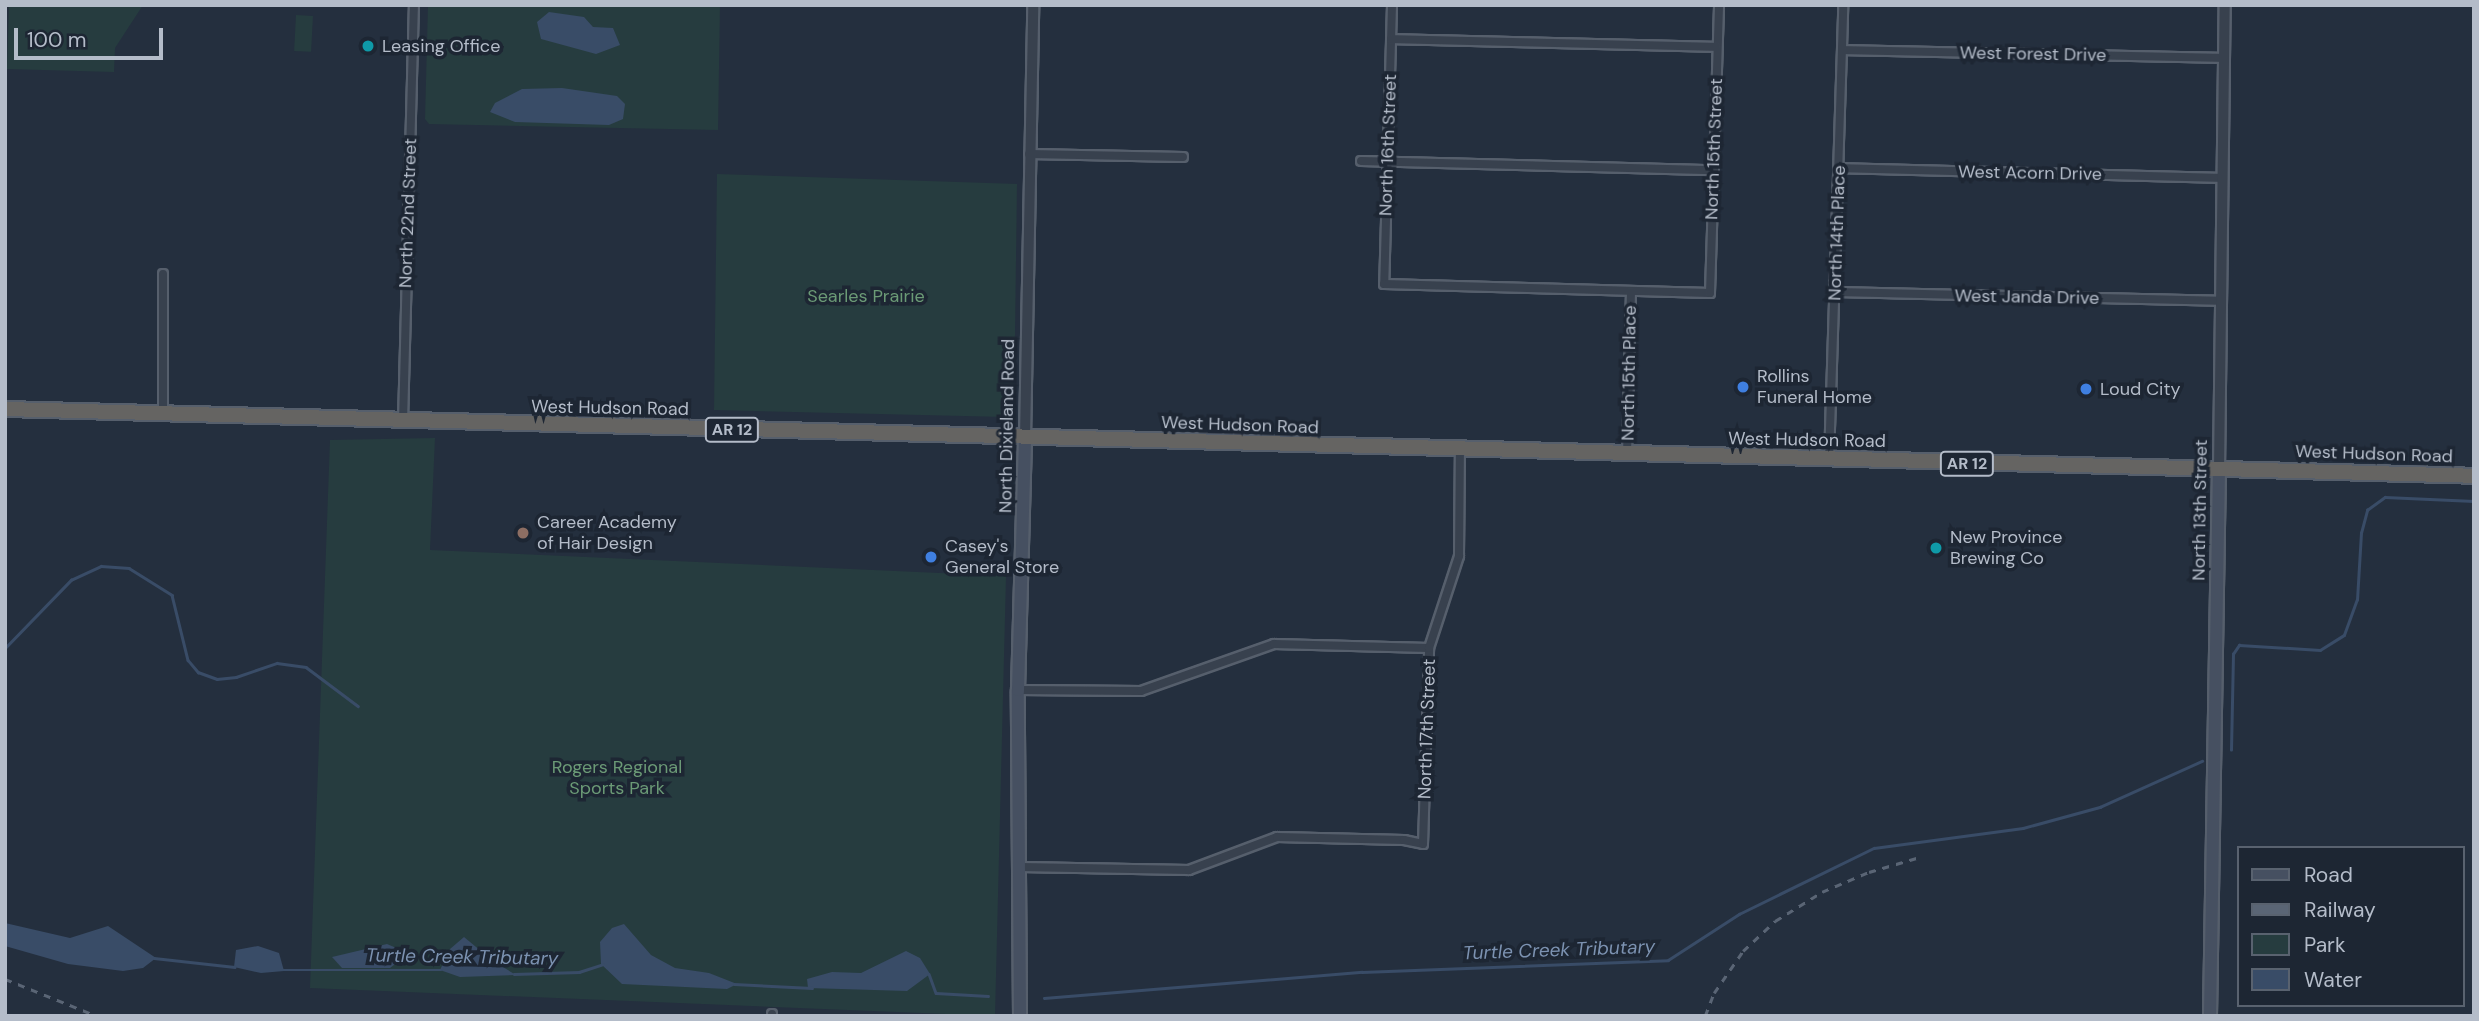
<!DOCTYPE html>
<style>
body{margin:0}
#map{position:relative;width:2479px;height:1021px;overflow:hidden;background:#242f3e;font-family:"DM Sans",sans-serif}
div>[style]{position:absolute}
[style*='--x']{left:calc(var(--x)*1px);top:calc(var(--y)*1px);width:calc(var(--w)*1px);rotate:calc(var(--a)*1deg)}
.green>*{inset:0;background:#263c3f;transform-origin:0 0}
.water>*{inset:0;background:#394c67}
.stream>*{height:2.5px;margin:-1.25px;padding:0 1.25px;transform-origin:1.25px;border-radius:1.25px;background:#394c67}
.roads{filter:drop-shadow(2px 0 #565f6c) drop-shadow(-2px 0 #565f6c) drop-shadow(0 2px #565f6c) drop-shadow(0 -2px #565f6c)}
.minor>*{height:8px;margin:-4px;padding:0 4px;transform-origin:4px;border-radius:4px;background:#38414e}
.tertiary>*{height:10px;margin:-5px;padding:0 5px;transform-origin:5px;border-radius:5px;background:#38414e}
.secondary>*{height:12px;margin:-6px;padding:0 6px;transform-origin:6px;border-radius:6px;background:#465061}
.trunk>*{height:14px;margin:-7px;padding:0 7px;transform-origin:7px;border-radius:7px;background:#656462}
.rail>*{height:2.5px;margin-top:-1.25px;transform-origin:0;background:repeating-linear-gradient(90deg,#5a6575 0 7px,transparent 0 14px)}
.dots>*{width:19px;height:19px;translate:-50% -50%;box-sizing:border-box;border:4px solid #1d2633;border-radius:50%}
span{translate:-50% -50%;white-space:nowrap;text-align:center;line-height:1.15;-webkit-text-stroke:7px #1d2633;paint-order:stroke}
.shield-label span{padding:2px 5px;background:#1d2633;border:2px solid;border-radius:5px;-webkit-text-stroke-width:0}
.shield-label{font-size:16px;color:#b4bcc9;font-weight:700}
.poi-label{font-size:18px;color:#b4bcc9}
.left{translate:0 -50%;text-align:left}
.street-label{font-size:18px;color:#b4bcc9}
.park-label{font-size:18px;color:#6b9a76}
.water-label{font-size:19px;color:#7c92b1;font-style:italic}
.frame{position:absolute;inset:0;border:7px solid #b4bcc9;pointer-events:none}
.legend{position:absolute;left:2237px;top:846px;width:228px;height:161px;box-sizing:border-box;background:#1d2633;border:2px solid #59626f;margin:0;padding:9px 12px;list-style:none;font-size:21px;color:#b4bcc9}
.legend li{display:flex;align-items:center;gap:14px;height:35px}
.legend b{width:35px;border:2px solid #59626f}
.scale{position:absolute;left:14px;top:28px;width:149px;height:32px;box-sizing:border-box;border:4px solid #b4bcc9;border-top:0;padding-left:9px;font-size:21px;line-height:24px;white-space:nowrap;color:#b4bcc9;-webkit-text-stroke:5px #1d2633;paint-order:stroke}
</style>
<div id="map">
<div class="green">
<i style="clip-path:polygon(9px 5px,143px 5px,115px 48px,114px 72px,7px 69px)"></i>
<i style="clip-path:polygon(428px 5px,720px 5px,718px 130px,429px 124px,425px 119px)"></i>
<i style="left:296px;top:15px;width:17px;height:36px;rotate:3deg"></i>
<i style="clip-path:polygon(717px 174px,1017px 184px,1014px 409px,1006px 417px,714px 410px)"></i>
<i style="clip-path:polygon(435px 438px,430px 550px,1006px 576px,995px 1016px,310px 988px,330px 440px)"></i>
</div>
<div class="water">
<i style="clip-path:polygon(549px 12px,584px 17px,593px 27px,613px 28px,620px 45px,596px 54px,541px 39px,537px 22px)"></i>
<i style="clip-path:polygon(562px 88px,617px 96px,625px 104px,623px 119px,609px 125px,515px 122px,490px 112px,495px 103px,522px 89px)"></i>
<i style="clip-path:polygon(5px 923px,70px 938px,108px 926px,156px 958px,143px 968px,123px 971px,68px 964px,5px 946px)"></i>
<i style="clip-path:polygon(624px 924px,651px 955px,675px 968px,709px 973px,737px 984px,727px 989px,622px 984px,601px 964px,600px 942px,612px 928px)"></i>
<i style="clip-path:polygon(464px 937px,493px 961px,516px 975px,460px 977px,440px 970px,450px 949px)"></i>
<i style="clip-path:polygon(387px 944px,401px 950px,399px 961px,390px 968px,342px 968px,332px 957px)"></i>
<i style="clip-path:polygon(258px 946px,279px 953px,284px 971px,261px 973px,234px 967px,236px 950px)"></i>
<i style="clip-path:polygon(906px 951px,920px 958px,930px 974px,907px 991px,808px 988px,807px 979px,832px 972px,861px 973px)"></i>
</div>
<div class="stream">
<i style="--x:5;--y:648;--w:95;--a:-45.9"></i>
<i style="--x:71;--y:580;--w:33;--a:-25"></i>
<i style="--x:101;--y:566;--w:28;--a:4"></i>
<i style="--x:129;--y:568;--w:51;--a:32.1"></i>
<i style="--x:172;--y:595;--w:67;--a:76.2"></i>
<i style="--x:188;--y:660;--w:16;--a:50"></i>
<i style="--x:198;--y:672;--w:20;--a:20"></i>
<i style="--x:217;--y:679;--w:19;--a:-6"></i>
<i style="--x:236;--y:677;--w:43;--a:-18.9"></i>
<i style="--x:277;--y:663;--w:29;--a:8"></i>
<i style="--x:306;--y:667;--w:65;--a:36.9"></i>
<i style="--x:2231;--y:750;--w:96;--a:-88.8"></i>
<i style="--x:2233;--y:654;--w:11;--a:-56"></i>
<i style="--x:2239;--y:645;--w:81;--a:3.5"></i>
<i style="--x:2320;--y:650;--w:28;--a:-32"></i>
<i style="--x:2344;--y:635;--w:37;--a:-70"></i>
<i style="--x:2357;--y:600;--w:67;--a:-86.6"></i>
<i style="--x:2361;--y:533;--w:24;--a:-75"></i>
<i style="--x:2367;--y:510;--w:22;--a:-36"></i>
<i style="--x:2385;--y:497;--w:89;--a:2.6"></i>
<i style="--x:154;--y:958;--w:81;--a:6.4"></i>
<i style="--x:283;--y:970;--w:158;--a:0"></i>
<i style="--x:514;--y:974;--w:65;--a:-1.8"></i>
<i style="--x:579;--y:972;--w:25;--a:-18"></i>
<i style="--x:929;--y:974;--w:20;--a:70"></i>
<i style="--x:936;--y:993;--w:52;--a:3.3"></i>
<i style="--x:734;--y:984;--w:78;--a:2.9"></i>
<i style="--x:1044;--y:998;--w:319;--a:-4.7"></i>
<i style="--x:1362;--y:972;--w:306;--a:-2.2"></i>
<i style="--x:1668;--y:960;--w:85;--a:-32.9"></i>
<i style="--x:1739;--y:914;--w:150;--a:-26.1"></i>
<i style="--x:1874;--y:848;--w:150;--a:-7.6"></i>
<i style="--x:2023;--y:828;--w:80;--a:-15.3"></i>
<i style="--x:2100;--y:807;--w:112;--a:-24.3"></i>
</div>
<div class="roads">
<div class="minor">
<i style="--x:1392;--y:5;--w:279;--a:91.6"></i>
<i style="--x:1384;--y:284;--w:326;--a:1.6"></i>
<i style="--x:1710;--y:293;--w:288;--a:-88.2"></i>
<i style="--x:1391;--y:39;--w:326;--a:1.4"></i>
<i style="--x:1843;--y:50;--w:381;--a:1.2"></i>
<i style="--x:1029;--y:154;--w:154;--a:1.1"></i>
<i style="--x:1361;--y:161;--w:353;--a:1.5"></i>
<i style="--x:1839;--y:168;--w:382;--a:1.5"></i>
<i style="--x:163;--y:274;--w:140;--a:90"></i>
<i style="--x:1836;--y:292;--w:383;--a:1.3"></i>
<i style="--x:403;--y:422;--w:417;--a:-88.5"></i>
<i style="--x:1627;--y:455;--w:164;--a:-88.6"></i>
<i style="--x:1829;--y:461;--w:456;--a:-88.2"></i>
<i style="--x:1018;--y:690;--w:123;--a:0.5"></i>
<i style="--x:1141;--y:691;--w:141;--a:-19.5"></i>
<i style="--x:1274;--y:644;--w:155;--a:1.5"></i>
<i style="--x:1020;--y:867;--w:169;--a:1"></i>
<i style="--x:1189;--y:870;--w:94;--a:-20.6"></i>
<i style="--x:1277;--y:837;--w:127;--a:1.4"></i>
<i style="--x:1404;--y:840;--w:19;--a:12"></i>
<i style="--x:1423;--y:844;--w:196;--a:-88.2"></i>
<i style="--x:1429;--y:648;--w:97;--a:-71.9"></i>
<i style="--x:1459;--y:556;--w:106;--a:-89.5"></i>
<i style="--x:772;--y:1014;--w:2;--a:90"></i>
</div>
<div class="tertiary">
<i style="--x:1025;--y:438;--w:433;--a:-88.9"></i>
<i style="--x:2219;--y:470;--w:465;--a:-89.3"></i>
</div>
<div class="secondary">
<i style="--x:1020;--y:1016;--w:326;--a:-90.4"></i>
<i style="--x:1018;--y:690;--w:252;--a:-88.4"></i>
<i style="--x:2210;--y:1016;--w:546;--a:-89.06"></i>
</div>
<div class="trunk">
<i style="--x:5;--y:409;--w:2470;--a:1.55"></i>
</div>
</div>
<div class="rail">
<i style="--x:5;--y:979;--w:99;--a:21.9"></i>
<i style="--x:1705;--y:1016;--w:25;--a:-69"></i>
<i style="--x:1714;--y:993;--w:51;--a:-55.4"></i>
<i style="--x:1743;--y:951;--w:44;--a:-43.2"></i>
<i style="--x:1775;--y:921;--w:55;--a:-31.7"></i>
<i style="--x:1822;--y:892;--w:51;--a:-23.1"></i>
<i style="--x:1869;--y:872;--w:53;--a:-16.4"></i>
</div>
<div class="dots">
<i style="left:368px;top:46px;background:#0f9aa8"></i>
<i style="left:1743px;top:387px;background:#3f7fe0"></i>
<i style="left:2086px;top:389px;background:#3f7fe0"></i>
<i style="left:523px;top:533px;background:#8d6e63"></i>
<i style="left:1936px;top:548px;background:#0f9aa8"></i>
<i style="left:931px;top:557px;background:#3f7fe0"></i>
</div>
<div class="shield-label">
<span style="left:732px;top:430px">AR 12</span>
<span style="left:1967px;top:464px">AR 12</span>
</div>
<div class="poi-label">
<span class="left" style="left:382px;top:46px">Leasing Office</span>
<span class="left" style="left:1757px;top:387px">Rollins<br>Funeral Home</span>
<span class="left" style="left:2100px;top:389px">Loud City</span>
<span class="left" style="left:537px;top:533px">Career Academy<br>of Hair Design</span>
<span class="left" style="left:1950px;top:548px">New Province<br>Brewing Co</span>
<span class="left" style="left:945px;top:557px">Casey's<br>General Store</span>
</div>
<div class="street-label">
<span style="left:2033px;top:54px;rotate:1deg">West Forest Drive</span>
<span style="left:1388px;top:145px;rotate:-88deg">North 16th Street</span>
<span style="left:1714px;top:149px;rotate:-88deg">North 15th Street</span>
<span style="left:2030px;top:173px;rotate:1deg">West Acorn Drive</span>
<span style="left:408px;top:213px;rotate:-88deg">North 22nd Street</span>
<span style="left:1837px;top:233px;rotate:-88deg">North 14th Place</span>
<span style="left:2027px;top:297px;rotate:1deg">West Janda Drive</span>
<span style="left:1629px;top:373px;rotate:-89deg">North 15th Place</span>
<span style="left:610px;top:408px;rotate:1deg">West Hudson Road</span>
<span style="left:1240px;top:425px;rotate:2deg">West Hudson Road</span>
<span style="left:1007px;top:426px;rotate:-89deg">North Dixieland Road</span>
<span style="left:1807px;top:440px;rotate:1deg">West Hudson Road</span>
<span style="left:2374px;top:454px;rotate:2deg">West Hudson Road</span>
<span style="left:2200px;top:510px;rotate:-89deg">North 13th Street</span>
<span style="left:1427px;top:729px;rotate:-88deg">North 17th Street</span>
</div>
<div class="park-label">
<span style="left:866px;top:296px">Searles Prairie</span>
<span style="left:617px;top:778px">Rogers Regional<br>Sports Park</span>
</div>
<div class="water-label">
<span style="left:1559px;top:950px;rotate:-2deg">Turtle Creek Tributary</span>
<span style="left:462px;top:957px;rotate:1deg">Turtle Creek Tributary</span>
</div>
<div class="frame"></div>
<ul class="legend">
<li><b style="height:9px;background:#465061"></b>Road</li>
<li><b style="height:9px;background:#5a6575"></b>Railway</li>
<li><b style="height:19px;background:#263c3f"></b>Park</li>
<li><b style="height:19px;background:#394c67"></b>Water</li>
</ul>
<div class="scale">100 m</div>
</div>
